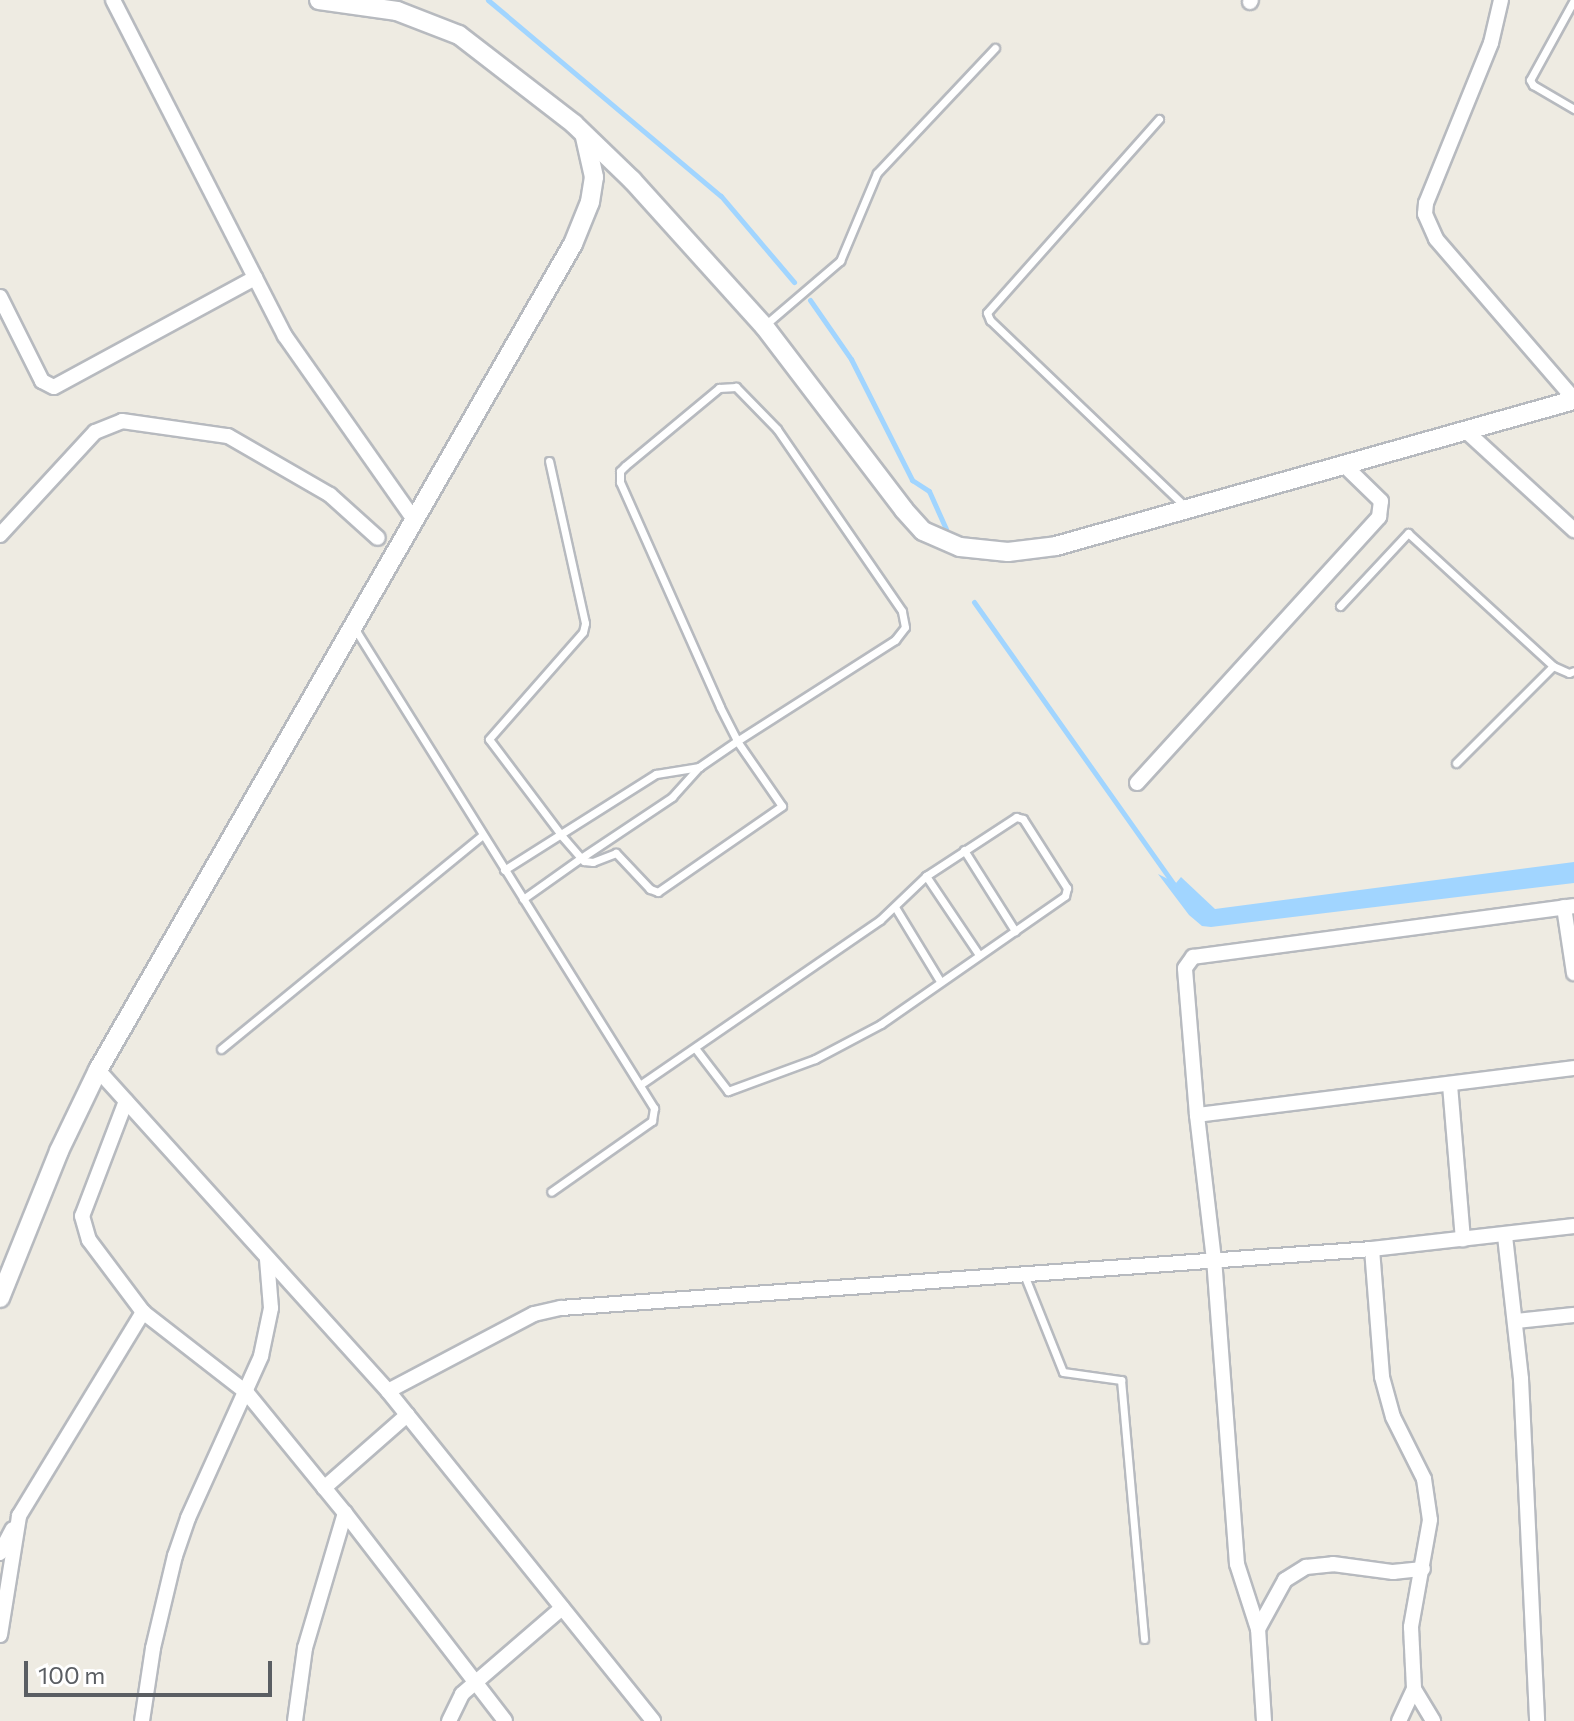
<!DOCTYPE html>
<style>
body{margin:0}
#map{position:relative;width:1574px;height:1721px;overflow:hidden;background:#eeebe2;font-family:Commissioner,sans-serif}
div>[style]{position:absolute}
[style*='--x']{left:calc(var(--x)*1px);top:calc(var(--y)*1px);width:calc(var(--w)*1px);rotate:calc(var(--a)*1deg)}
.water>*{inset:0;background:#a1d5ff}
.stream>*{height:5px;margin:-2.5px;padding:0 2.5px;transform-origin:2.5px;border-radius:2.5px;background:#a1d5ff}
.roads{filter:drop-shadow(2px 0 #b7babf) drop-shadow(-2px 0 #b7babf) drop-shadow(0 2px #b7babf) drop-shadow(0 -2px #b7babf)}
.service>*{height:7px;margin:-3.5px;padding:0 3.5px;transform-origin:3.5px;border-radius:3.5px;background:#fff}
.minor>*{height:14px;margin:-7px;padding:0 7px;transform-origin:7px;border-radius:7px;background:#fff}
.tertiary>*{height:18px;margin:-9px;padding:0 9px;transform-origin:9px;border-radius:9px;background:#fff}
span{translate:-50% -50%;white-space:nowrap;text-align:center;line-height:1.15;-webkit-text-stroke:6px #fff;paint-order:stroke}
.scale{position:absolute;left:24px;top:1661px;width:248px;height:36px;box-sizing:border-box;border:4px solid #5a5e63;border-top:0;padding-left:10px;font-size:24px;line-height:28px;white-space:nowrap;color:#5a5e63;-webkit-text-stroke:6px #fff;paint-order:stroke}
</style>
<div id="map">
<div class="water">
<i style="clip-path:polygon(1574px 862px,1574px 883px,1211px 927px,1202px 926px,1189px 915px,1158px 874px,1176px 883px,1181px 877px,1215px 909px)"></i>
</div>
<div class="stream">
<i style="--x:488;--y:0;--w:304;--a:40.1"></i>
<i style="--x:721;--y:196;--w:113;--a:49.7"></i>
<i style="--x:810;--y:300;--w:72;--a:55.2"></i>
<i style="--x:851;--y:359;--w:136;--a:63.2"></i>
<i style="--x:912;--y:480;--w:20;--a:33"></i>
<i style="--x:929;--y:491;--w:42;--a:65.9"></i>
<i style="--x:974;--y:602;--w:346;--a:54.7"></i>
</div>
<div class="roads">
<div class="service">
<i style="--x:1574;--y:0;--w:91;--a:118.8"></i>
<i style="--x:1530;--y:80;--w:6;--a:59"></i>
<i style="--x:1533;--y:85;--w:48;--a:30.3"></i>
<i style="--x:1159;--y:119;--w:259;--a:131.6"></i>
<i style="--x:987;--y:313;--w:8;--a:67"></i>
<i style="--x:990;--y:320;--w:271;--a:43.7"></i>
<i style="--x:765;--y:325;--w:99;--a:-40.5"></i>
<i style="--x:840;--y:261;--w:95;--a:-67.2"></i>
<i style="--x:877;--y:173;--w:172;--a:-46.7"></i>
<i style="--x:1340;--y:606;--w:100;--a:-47"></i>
<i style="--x:1408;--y:533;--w:197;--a:42.5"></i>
<i style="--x:1553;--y:666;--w:17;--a:24"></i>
<i style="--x:1569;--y:673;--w:5;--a:-22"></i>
<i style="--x:355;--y:629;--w:565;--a:58.03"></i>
<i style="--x:654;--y:1108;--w:13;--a:99"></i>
<i style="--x:652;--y:1121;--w:123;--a:144.9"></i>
<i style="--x:1456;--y:763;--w:137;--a:-45"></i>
<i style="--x:964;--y:850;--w:96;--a:57.8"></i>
<i style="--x:504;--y:870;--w:180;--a:-32.3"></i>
<i style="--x:656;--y:774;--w:44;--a:-9.2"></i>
<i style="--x:926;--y:876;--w:95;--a:56.1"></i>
<i style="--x:523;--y:899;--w:71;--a:-35.3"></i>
<i style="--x:581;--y:858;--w:110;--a:-33.8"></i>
<i style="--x:672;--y:797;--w:40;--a:-48"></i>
<i style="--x:699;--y:767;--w:46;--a:-34.4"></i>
<i style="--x:737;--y:741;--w:188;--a:-32.6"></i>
<i style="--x:895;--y:640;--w:16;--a:-52"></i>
<i style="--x:905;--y:627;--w:16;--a:-101"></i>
<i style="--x:902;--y:611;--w:221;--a:-124.5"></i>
<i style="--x:777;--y:429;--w:59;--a:-134.3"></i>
<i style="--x:736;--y:387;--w:17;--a:177"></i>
<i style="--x:719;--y:388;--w:122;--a:140.3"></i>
<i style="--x:625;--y:466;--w:7;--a:135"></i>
<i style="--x:620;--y:471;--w:11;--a:90"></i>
<i style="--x:620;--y:482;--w:246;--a:66"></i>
<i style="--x:720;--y:707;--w:38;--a:63"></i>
<i style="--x:737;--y:741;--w:79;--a:55.3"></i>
<i style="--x:782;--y:806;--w:151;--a:145.3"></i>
<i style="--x:658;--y:892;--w:9;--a:-159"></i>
<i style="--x:650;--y:889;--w:50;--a:-133.4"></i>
<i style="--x:616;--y:853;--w:25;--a:159"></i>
<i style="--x:593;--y:862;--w:9;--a:-174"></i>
<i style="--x:584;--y:861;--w:4;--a:-135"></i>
<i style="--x:581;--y:858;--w:29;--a:-131"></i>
<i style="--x:562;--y:836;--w:121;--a:-127"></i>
<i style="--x:489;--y:739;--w:142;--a:-48.7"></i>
<i style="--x:583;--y:632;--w:9;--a:-77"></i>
<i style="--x:585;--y:623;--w:166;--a:-102.5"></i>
<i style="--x:895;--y:907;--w:87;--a:58.7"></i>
<i style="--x:221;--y:1049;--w:338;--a:-39.3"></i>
<i style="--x:640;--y:1085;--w:291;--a:-34.5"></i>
<i style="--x:880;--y:920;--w:64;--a:-43.7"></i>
<i style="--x:926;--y:876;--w:108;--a:-33.2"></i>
<i style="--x:1016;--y:817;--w:7;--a:16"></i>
<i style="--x:1023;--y:819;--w:82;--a:57.5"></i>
<i style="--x:1067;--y:888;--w:8;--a:104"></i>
<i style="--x:1065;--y:896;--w:224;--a:145.2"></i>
<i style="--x:881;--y:1024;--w:75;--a:152.1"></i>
<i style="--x:815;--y:1059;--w:93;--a:159.8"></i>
<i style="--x:728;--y:1091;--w:54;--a:-127.5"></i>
<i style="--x:1025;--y:1277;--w:102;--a:68.2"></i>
<i style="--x:1063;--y:1372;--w:59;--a:7.9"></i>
<i style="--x:1121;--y:1380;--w:260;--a:84.9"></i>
</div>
<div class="minor">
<i style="--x:113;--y:0;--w:377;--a:62.9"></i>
<i style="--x:285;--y:336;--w:226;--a:54.9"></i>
<i style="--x:1501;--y:0;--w:44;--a:103.1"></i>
<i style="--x:1491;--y:43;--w:173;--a:112.1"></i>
<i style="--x:1426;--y:203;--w:11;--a:95"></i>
<i style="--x:1425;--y:214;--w:27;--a:66"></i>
<i style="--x:1436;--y:239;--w:211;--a:49.2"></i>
<i style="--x:1250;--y:2;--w:2;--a:-63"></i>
<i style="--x:0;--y:297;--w:94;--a:63.4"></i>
<i style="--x:42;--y:381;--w:13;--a:27"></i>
<i style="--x:54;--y:387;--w:229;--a:-28.5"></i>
<i style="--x:1466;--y:431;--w:147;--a:42.5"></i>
<i style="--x:0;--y:535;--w:140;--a:-47.3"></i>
<i style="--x:95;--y:432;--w:29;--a:-22"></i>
<i style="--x:122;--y:421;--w:107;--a:8.1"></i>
<i style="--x:228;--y:436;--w:118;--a:30"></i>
<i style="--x:330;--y:495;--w:64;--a:41.9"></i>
<i style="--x:1137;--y:783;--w:360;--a:-47.7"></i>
<i style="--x:1379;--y:517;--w:16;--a:-83"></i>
<i style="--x:1381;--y:501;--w:50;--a:-135.8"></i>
<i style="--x:1564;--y:907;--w:67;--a:81.4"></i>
<i style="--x:98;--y:1070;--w:433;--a:47.9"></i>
<i style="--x:388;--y:1391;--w:423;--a:51.2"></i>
<i style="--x:1450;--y:1085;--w:155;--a:85.2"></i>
<i style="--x:126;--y:1101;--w:123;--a:110.9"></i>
<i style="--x:82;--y:1216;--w:25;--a:74"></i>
<i style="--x:89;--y:1240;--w:90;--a:53.1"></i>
<i style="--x:143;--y:1312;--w:132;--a:37.9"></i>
<i style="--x:247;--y:1393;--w:155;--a:50.8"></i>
<i style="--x:345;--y:1513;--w:262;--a:52.4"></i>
<i style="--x:1197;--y:1115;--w:380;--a:-7.1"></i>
<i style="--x:1505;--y:1236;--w:144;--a:83.6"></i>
<i style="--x:1521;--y:1379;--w:342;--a:87.3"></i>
<i style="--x:1372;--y:1249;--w:128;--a:85.5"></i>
<i style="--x:1382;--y:1377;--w:41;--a:74.6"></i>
<i style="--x:1393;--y:1417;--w:69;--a:63.4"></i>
<i style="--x:1424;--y:1479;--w:41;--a:81.7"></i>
<i style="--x:1430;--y:1520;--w:109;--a:100.1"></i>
<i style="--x:1411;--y:1627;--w:62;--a:87.2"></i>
<i style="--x:1414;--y:1689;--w:37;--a:59"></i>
<i style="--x:1516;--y:1321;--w:58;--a:-5.9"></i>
<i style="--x:388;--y:1391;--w:165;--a:-27.8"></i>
<i style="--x:534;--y:1314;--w:28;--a:-13"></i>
<i style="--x:561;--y:1308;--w:813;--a:-4.16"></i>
<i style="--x:1372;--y:1249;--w:203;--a:-6.5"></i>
<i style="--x:324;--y:1488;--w:111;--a:-41.3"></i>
<i style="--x:0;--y:1553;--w:27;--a:-62"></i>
<i style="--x:1258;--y:1629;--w:56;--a:-61.1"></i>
<i style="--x:1285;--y:1580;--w:25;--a:-32"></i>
<i style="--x:1306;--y:1567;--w:27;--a:-6"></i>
<i style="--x:1333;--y:1564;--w:61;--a:7.6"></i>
<i style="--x:1393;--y:1572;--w:30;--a:-6"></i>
<i style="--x:0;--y:1635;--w:121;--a:-80.9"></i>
<i style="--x:19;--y:1516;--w:239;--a:-58.7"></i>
<i style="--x:142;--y:1721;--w:74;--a:-81.4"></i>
<i style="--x:153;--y:1648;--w:95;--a:-76.6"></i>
<i style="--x:175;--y:1556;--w:40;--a:-71.1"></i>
<i style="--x:188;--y:1518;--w:178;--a:-65.7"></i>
<i style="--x:261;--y:1356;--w:49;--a:-78.2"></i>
<i style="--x:271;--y:1308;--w:49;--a:-94.7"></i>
<i style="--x:295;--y:1721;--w:74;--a:-82.2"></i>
<i style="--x:305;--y:1648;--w:141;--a:-73.5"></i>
<i style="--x:449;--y:1721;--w:30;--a:-64"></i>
<i style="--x:462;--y:1694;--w:132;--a:-40.7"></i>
<i style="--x:1264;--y:1721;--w:92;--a:-93.7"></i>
<i style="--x:1258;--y:1629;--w:68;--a:-107.9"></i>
<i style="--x:1237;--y:1564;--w:305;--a:-94.3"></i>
<i style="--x:1214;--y:1260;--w:146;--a:-96.7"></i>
<i style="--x:1197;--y:1115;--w:147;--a:-94.7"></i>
<i style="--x:1185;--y:968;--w:14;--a:-54"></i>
<i style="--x:1193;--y:957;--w:384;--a:-7.6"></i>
<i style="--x:1399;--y:1721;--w:35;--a:-65"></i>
</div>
<div class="tertiary">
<i style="--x:319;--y:0;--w:79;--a:8"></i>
<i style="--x:397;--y:11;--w:66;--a:21.2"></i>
<i style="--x:459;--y:35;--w:145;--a:37.7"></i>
<i style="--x:574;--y:124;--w:81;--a:44"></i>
<i style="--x:632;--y:180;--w:197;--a:47.9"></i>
<i style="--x:764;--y:326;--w:231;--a:52.7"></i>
<i style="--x:904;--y:510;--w:28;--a:48"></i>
<i style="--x:923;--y:531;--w:40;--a:23.4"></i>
<i style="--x:960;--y:547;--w:48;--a:5.9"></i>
<i style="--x:1008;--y:552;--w:48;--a:-7.1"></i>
<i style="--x:1056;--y:546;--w:538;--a:-15.74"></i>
<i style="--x:0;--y:1298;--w:158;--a:-68.1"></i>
<i style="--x:59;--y:1151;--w:90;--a:-64.3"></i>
<i style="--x:98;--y:1070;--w:953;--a:-60.1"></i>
<i style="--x:573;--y:244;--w:45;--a:-68"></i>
<i style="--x:590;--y:202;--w:25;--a:-81"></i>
<i style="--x:594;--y:177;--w:41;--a:-102.7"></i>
</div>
</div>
<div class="scale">100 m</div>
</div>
